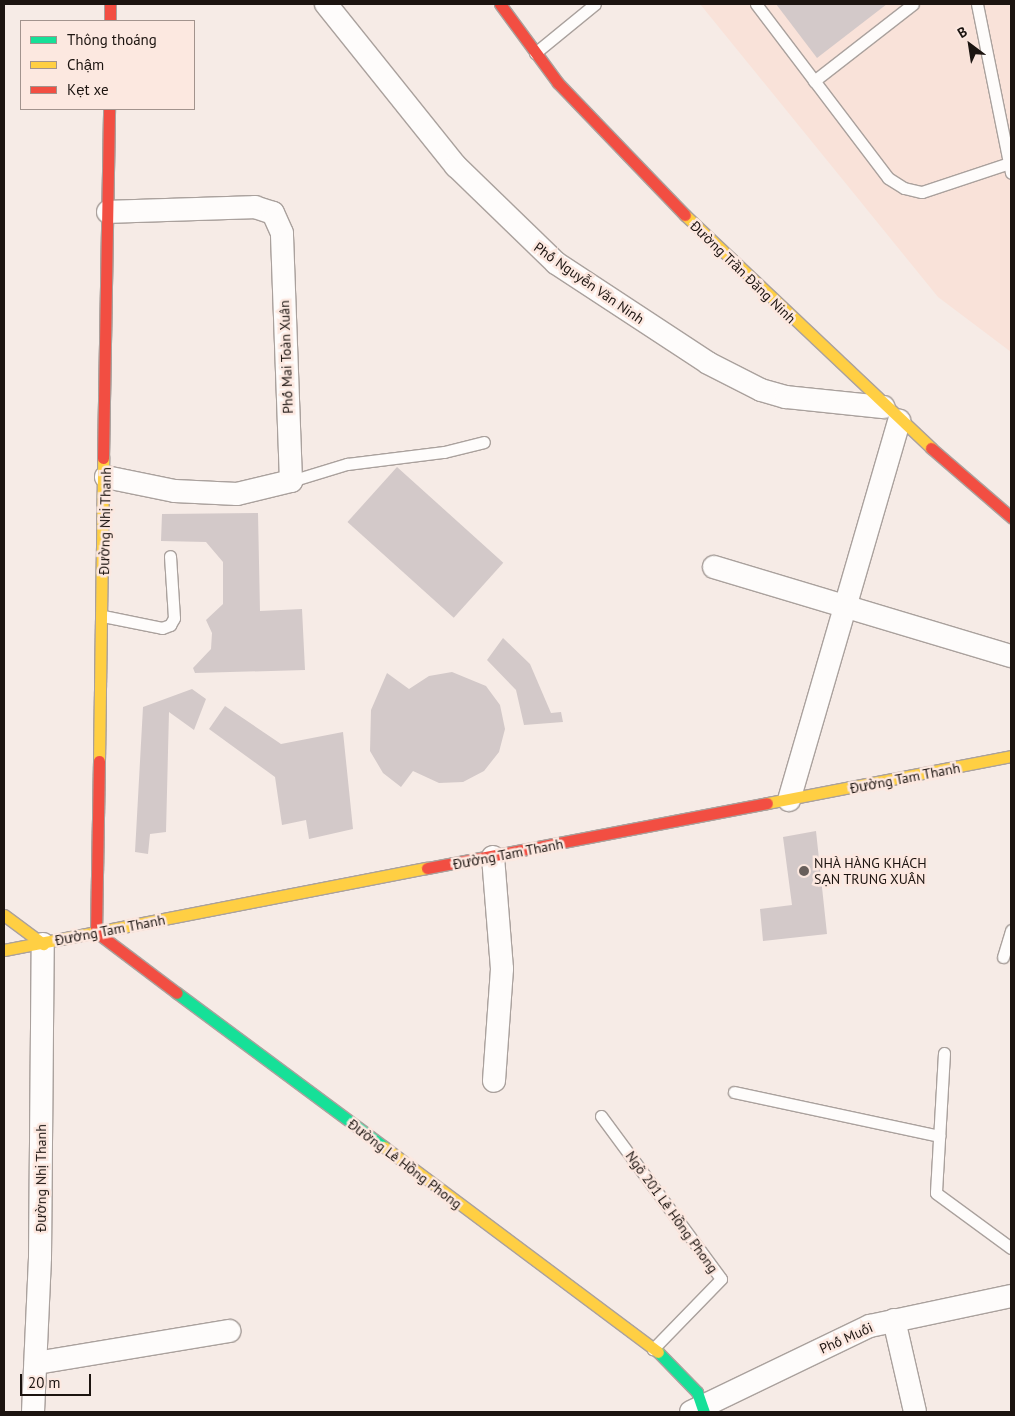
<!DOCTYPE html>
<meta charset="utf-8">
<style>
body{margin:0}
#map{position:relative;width:1015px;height:1416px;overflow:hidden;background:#f6ebe6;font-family:"PT Sans",sans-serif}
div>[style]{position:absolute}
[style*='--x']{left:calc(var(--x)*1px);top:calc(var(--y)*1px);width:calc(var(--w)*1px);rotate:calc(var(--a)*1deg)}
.built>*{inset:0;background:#f9e2d9}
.building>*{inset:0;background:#d3c9c9;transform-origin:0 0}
.roads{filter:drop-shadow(1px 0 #aaa19d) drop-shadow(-1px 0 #aaa19d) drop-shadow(0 1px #aaa19d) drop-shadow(0 -1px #aaa19d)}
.lane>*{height:11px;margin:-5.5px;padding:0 5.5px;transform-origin:5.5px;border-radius:5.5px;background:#fefcfb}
.street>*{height:22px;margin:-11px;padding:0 11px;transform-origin:11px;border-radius:11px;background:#fefcfb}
.fast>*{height:11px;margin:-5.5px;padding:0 5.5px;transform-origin:5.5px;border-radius:5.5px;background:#16e098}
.slow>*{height:11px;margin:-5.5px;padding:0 5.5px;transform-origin:5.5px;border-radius:5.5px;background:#ffcf43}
.jam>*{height:11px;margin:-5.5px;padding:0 5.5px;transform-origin:5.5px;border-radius:5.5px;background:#f24e42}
.dots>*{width:14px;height:14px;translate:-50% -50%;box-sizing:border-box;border:2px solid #fce8e0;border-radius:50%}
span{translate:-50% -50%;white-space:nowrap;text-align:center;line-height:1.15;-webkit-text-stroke:5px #fce8e0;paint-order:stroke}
.street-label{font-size:14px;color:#1c1410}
.poi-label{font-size:14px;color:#1c1410}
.left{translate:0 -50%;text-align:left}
.frame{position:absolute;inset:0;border:5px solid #1c1410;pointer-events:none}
.legend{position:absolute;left:20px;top:20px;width:175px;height:90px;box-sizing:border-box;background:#fce8e0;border:1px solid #a2938d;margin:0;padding:6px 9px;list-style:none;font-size:15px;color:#1c1410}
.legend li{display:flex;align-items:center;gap:10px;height:25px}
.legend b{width:25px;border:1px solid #a2938d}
.north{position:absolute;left:945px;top:20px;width:50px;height:50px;-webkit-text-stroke:4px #fce8e0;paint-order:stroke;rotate:329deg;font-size:14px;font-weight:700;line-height:20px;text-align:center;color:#1c1410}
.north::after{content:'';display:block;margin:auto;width:18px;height:22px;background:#1c1410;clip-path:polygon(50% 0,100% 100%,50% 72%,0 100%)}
.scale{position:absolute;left:20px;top:1374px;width:71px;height:22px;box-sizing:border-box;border:2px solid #1c1410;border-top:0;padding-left:6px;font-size:15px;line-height:18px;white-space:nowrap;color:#1c1410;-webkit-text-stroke:4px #fce8e0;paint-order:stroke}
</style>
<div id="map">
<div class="built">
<i style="clip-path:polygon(700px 4px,1011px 4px,1011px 352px,938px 297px)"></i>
</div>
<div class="building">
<i style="clip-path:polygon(776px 4px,887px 4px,817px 58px)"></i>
<i style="left:397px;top:467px;width:143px;height:74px;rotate:42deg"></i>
<i style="clip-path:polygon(258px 513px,260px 611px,302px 609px,305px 670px,195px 673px,193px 668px,211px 649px,212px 633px,206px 620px,223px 604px,223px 562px,206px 542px,161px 541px,162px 514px)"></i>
<i style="clip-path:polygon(503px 638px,530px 664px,551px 713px,561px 712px,563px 722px,524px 725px,516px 690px,487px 660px)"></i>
<i style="clip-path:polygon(452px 672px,486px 686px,500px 705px,505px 729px,499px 752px,484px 771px,463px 782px,439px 783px,413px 771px,401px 787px,383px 773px,370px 751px,371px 710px,387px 673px,409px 689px,429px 676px)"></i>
<i style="clip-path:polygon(192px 689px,206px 699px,194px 730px,169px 712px,166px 832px,150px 834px,148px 854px,135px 852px,143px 707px)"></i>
<i style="clip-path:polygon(225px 706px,281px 744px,343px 732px,353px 829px,309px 839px,306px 820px,282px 825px,275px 777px,209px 729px)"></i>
<i style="clip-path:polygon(816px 831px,827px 934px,763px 941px,760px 909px,792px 905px,783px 837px)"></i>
</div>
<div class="roads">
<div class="lane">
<i style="--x:756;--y:4;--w:218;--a:52.8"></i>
<i style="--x:888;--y:178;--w:19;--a:32"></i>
<i style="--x:904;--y:188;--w:18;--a:13"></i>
<i style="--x:922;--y:192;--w:92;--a:-18.4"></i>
<i style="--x:977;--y:4;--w:172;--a:78.6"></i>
<i style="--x:535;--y:53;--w:77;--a:-39.2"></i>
<i style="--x:814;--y:81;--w:125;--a:-37.9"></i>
<i style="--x:291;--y:481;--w:59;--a:-16.9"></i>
<i style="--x:347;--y:464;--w:98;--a:-7.1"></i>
<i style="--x:444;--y:452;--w:41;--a:-14"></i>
<i style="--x:103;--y:616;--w:60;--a:11.5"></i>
<i style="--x:162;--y:628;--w:9;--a:-21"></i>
<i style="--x:170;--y:625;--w:8;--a:-60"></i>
<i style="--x:174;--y:618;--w:62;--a:-93.7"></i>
<i style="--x:1003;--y:957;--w:28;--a:-73"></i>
<i style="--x:944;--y:1053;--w:140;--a:93.3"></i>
<i style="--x:936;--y:1193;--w:93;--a:36.3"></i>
<i style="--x:734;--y:1092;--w:210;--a:12.1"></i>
<i style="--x:601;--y:1116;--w:202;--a:53.6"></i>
<i style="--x:721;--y:1279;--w:98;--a:134.2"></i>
</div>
<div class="street">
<i style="--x:326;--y:4;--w:208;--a:51.3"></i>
<i style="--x:456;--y:166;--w:139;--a:44.1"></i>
<i style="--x:556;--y:263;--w:182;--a:33.3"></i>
<i style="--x:708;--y:363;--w:59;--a:27"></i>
<i style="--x:761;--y:390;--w:26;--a:16"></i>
<i style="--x:786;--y:397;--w:98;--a:5.9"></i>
<i style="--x:106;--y:477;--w:70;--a:11.5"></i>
<i style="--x:175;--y:491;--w:62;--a:2.8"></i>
<i style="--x:237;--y:494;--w:56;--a:-13.5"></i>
<i style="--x:291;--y:481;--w:248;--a:-92.1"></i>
<i style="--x:282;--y:233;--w:22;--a:-114"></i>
<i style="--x:273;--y:213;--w:19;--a:-162"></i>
<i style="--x:255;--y:207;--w:147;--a:178.1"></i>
<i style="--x:714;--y:567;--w:310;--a:16.7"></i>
<i style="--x:789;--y:800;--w:395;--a:-73.8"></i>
<i style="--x:493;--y:857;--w:112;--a:85.4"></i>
<i style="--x:502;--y:969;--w:112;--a:94.1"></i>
<i style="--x:894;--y:1320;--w:94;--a:77.1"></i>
<i style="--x:36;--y:1363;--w:196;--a:-9.4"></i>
<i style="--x:33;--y:1412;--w:155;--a:-87.4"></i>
<i style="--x:40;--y:1257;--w:313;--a:-89.5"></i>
<i style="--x:691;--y:1412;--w:199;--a:-25.7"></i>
<i style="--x:870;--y:1326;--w:144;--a:-12"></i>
</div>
<div class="fast">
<i style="--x:177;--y:993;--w:258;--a:36.6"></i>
<i style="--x:658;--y:1352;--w:56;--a:45.7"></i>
<i style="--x:697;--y:1392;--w:21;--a:71"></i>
</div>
<div class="slow">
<i style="--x:685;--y:215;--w:339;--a:43.4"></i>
<i style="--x:99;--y:761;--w:303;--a:-89.2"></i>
<i style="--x:767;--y:803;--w:248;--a:-10.9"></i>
<i style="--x:4;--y:915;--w:49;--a:36.6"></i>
<i style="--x:4;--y:950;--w:431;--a:-11"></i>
<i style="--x:384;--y:1147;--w:342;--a:36.8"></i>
</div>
<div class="jam">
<i style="--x:110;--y:4;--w:17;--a:90"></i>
<i style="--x:500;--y:4;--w:98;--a:53.7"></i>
<i style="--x:558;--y:83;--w:183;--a:46.1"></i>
<i style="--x:931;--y:448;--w:106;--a:40.8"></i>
<i style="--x:103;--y:458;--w:349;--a:-89"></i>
<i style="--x:99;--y:761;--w:171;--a:91"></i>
<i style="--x:96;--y:932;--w:101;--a:37"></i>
<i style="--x:427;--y:868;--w:346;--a:-10.8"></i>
</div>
</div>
<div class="dots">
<i style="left:804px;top:871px;background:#685f5b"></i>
</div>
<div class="street-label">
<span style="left:743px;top:272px;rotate:44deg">Đường Trần Đăng Ninh</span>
<span style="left:589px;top:283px;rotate:35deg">Phố Nguyễn Văn Ninh</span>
<span style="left:286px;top:357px;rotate:-92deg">Phố Mai Toàn Xuân</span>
<span style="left:105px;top:521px;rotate:-89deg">Đường Nhị Thanh</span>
<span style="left:905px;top:778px;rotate:-11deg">Đường Tam Thanh</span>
<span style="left:508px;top:854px;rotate:-11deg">Đường Tam Thanh</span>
<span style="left:110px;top:930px;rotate:-11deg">Đường Tam Thanh</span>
<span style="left:405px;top:1164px;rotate:37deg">Đường Lê Hồng Phong</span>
<span style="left:41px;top:1178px;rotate:-90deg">Đường Nhị Thanh</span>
<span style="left:672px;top:1212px;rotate:54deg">Ngõ 201 Lê Hồng Phong</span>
<span style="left:846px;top:1338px;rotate:-24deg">Phố Muối</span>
</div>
<div class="poi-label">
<span class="left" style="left:814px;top:871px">NHÀ HÀNG KHÁCH<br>SẠN TRUNG XUÂN</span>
</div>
<div class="frame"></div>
<ul class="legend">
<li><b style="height:6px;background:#16e098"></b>Thông thoáng</li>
<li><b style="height:6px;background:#ffcf43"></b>Chậm</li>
<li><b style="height:6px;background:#f24e42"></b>Kẹt xe</li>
</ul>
<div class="north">B</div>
<div class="scale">20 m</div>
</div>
